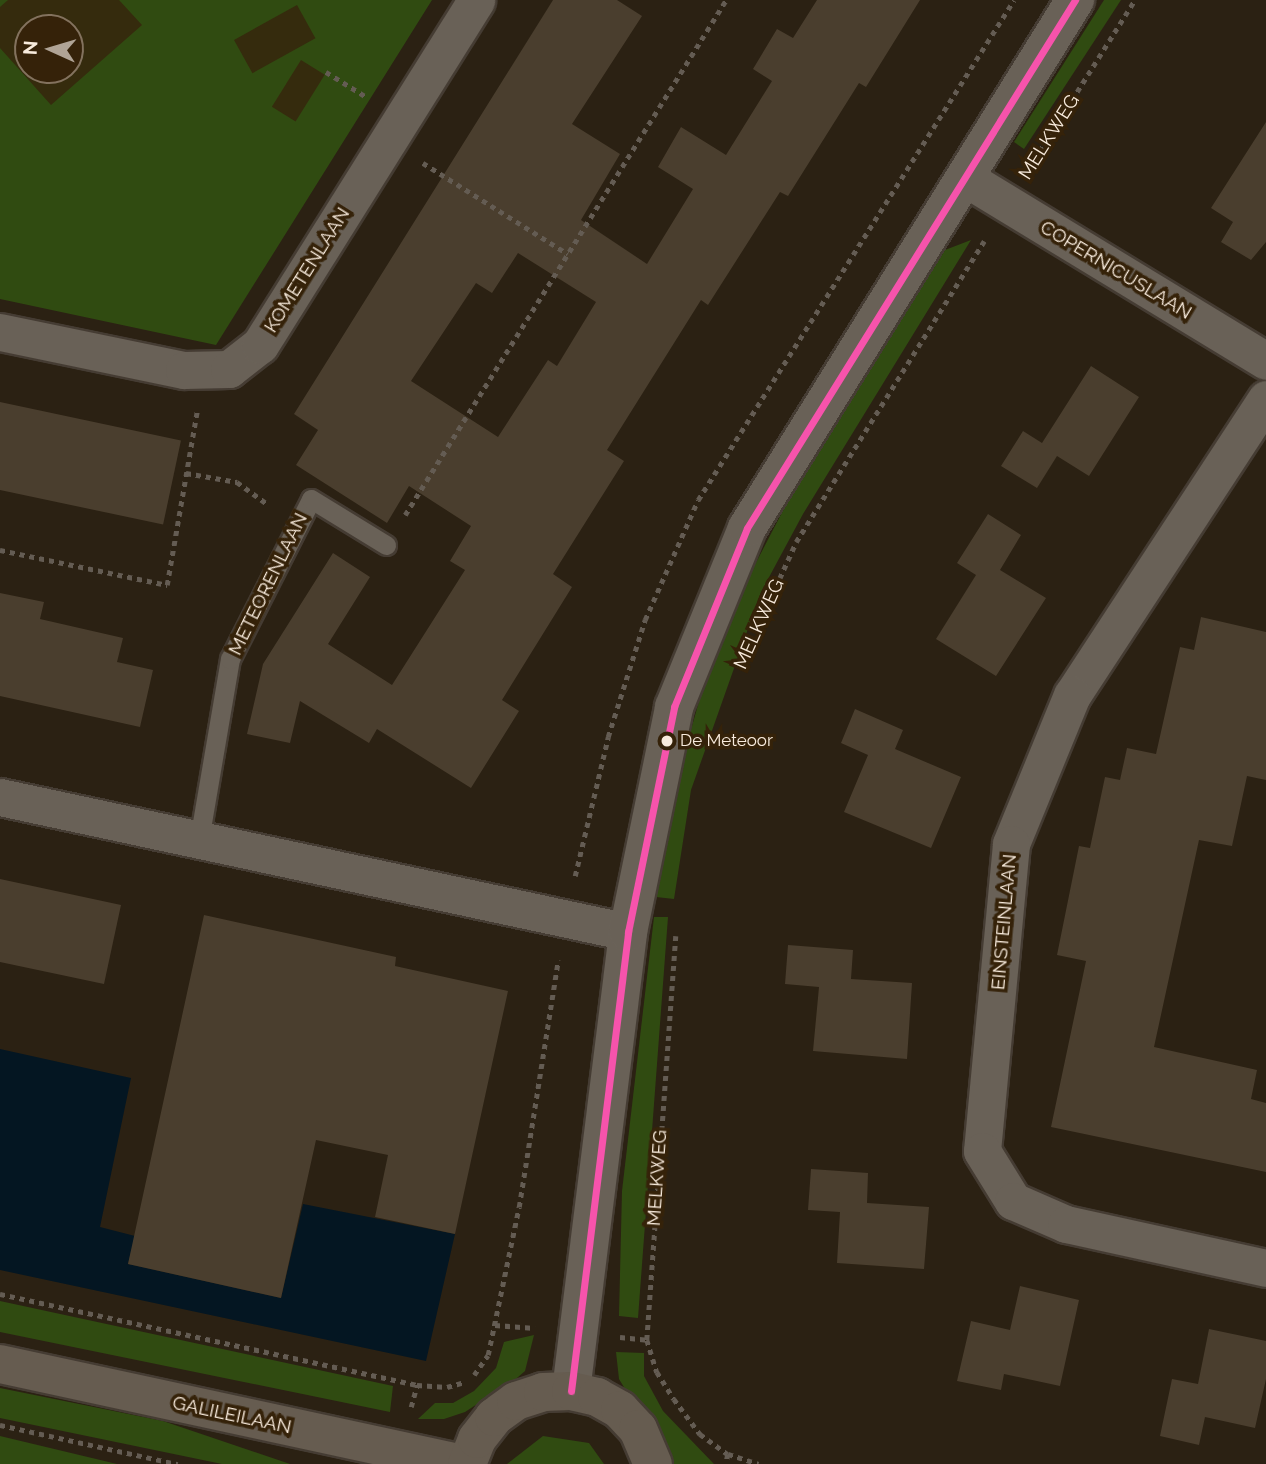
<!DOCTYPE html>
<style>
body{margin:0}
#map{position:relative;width:1266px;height:1464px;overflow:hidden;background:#2b2113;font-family:Raleway,sans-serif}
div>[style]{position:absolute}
.green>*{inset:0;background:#304b11}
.sand>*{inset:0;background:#352b0d;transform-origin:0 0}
.water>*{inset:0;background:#041622}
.building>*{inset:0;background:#4a3e2e;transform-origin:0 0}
.path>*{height:4.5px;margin-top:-2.25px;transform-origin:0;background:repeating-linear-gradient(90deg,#645c53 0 5px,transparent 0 10px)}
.roads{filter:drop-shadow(2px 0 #453c33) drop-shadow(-2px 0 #453c33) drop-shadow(0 2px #453c33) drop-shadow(0 -2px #453c33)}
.service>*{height:19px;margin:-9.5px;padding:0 9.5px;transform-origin:9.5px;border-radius:9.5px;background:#696157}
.minor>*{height:37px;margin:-18.5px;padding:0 18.5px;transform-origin:18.5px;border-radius:18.5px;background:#696157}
.tertiary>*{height:38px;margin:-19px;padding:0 19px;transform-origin:19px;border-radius:19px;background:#696157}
.secondary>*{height:38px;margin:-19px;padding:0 19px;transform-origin:19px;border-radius:19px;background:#665c50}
.bus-1>*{height:7px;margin:-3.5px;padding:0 3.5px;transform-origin:3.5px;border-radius:3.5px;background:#f653ac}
.dots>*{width:19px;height:19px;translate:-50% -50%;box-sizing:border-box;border:4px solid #352209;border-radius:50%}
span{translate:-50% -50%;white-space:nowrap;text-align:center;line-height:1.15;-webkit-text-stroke:7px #352209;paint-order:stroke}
.bus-label{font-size:17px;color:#f8ebdd}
.left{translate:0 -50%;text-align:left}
.street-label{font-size:19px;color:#f8ebdd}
.north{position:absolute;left:14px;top:14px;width:70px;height:70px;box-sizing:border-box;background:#352209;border:2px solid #83725e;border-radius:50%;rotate:274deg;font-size:19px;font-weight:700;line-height:28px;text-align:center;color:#f8ebdd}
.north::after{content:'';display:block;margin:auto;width:24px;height:32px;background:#b0a496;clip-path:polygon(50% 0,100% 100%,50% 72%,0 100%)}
</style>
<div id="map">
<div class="green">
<div style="clip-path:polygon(evenodd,0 0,432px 0,216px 345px,0 299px,0 0,28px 28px,70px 28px,70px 70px,28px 70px,28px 28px)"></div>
<div style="clip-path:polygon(1104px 0,1121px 0,1024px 149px,1014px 142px)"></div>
<div style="clip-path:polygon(971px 240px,803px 514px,761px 592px,691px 790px,674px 899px,656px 897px,670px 803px,704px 684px,748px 578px,789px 499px,945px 250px)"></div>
<div style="clip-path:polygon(654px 917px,668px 917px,638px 1318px,619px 1316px,622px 1191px)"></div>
<div style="clip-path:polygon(0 1301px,393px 1386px,390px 1412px,0 1332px)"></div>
<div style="clip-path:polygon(534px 1335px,525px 1371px,517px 1378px,465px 1412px,444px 1419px,418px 1419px,435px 1403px,453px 1403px,474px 1391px,496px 1368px,504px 1342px)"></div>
<div style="clip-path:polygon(616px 1352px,644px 1353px,644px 1376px,663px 1411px,714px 1464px,672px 1464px,668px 1460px,619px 1379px)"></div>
<div style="clip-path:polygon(0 1388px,163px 1421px,290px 1464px,222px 1464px,0 1418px)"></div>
<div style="clip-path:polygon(0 1436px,117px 1464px,0 1464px)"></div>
<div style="clip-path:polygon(543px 1436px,589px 1443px,604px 1464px,507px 1464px)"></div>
</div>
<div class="sand">
<div style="clip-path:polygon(evenodd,8px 0,119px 0,142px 25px,51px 105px,0 48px,0 7px,8px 0,28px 28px,70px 28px,70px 70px,28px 70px,28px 28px)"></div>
<div style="left:297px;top:5px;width:38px;height:72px;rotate:61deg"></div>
<div style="left:301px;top:60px;width:28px;height:55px;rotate:32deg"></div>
</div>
<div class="water">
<div style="clip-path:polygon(0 1049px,131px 1078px,100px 1227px,135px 1236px,128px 1264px,281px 1298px,303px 1204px,455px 1234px,426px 1361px,0 1270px)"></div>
</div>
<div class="building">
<div style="clip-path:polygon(evenodd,553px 0,617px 0,642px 16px,572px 124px,620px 154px,581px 220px,647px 264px,693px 189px,658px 167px,681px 127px,726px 155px,772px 81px,753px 69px,777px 29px,793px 38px,817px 0,920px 0,866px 87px,859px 83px,788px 196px,780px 192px,708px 305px,701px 300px,607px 450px,624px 461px,553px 574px,572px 587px,502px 700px,519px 711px,471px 788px,377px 729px,369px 743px,300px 701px,290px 743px,247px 734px,263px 664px,333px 553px,370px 577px,328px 644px,392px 685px,465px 570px,450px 561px,471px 526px,409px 486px,387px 523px,296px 465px,318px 430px,294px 414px,553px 0,518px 253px,596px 302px,557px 366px,548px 360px,498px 437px,411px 381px,476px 283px,492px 293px,518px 253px)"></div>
<div style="clip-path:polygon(1266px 122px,1266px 242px,1251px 260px,1221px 242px,1233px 222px,1211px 208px)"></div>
<div style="clip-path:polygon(1091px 366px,1139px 397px,1089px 476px,1057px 456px,1037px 488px,1001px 466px,1023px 431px,1042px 443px)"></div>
<div style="left:0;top:402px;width:185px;height:86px;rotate:12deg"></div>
<div style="clip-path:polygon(988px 514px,1021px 535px,1000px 570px,1046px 598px,996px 676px,936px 639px,976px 575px,957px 563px)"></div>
<div style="clip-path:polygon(0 593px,44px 602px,40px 619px,123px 638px,117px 662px,153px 670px,140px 727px,0 696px)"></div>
<div style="clip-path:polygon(1201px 617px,1266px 632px,1266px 780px,1247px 776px,1232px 846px,1199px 840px,1154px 1047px,1257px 1070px,1251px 1099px,1266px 1103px,1266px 1172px,1051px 1127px,1086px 961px,1057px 955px,1079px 846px,1090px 848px,1105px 777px,1120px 780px,1127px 748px,1156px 754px,1180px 647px,1194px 650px)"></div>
<div style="clip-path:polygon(855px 709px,903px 730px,895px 749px,961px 777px,931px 848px,844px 812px,868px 755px,841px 743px)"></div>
<div style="clip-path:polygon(0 879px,121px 905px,104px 984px,0 962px)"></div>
<div style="clip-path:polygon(204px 915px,396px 957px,395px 966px,508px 991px,455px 1234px,375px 1217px,388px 1155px,316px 1140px,281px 1298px,128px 1264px)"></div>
<div style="clip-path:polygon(788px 945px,853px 950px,851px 979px,912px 983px,907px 1059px,813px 1051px,819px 987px,785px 984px)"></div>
<div style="clip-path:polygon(811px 1169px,868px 1173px,867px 1203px,929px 1207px,924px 1269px,837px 1263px,840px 1212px,808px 1210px)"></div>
<div style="clip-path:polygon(1020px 1286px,1079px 1300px,1060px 1386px,1004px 1374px,1001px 1390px,957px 1381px,971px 1321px,1010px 1330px)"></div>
<div style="clip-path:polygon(1209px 1329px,1266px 1341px,1266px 1379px,1255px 1428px,1205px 1417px,1199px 1445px,1160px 1436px,1172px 1379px,1198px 1384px)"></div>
</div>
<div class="path">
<div style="left:326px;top:72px;width:46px;rotate:31.6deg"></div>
<div style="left:423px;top:163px;width:171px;rotate:32.1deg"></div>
<div style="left:1029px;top:168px;width:199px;rotate:-57.8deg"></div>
<div style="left:186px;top:473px;width:52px;rotate:10deg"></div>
<div style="left:237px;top:482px;width:39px;rotate:36deg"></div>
<div style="left:405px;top:515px;width:607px;rotate:-58.06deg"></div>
<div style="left:0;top:550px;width:171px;rotate:11.8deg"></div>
<div style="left:167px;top:585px;width:177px;rotate:-80.2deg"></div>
<div style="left:767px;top:606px;width:70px;rotate:-65.6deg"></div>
<div style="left:796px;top:542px;width:355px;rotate:-58deg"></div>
<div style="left:575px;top:876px;width:143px;rotate:-76.6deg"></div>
<div style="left:608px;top:737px;width:123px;rotate:-72.5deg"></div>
<div style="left:645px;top:620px;width:131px;rotate:-66.2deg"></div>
<div style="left:698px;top:500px;width:591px;rotate:-57.71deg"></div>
<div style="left:676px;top:936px;width:405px;rotate:94.1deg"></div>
<div style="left:647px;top:1340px;width:34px;rotate:73deg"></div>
<div style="left:657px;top:1372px;width:32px;rotate:58deg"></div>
<div style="left:674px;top:1399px;width:44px;rotate:53.4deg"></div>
<div style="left:700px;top:1434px;width:34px;rotate:36deg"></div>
<div style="left:728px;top:1454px;width:10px;rotate:101deg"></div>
<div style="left:0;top:1294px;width:427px;rotate:12.3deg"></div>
<div style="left:417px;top:1385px;width:30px;rotate:4deg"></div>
<div style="left:447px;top:1387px;width:18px;rotate:-16deg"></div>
<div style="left:495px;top:1325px;width:40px;rotate:4.3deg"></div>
<div style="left:620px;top:1337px;width:27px;rotate:6deg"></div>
<div style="left:474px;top:1375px;width:24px;rotate:-55deg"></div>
<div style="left:488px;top:1355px;width:151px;rotate:-78.2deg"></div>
<div style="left:519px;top:1207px;width:250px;rotate:-81deg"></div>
<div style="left:411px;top:1407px;width:23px;rotate:-75deg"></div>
<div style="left:0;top:1425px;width:182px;rotate:12.4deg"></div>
<div style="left:728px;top:1454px;width:32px;rotate:18deg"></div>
</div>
<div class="roads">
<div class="service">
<div style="left:199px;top:840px;width:184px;rotate:-80.3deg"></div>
<div style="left:230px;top:659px;width:179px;rotate:-63.1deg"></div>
<div style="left:311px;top:499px;width:88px;rotate:31.5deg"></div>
</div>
<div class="minor">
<div style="left:967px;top:179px;width:350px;rotate:31.3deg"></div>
<div style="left:0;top:332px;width:188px;rotate:11.7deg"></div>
<div style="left:184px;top:370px;width:45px;rotate:-1.3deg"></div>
<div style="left:229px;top:369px;width:39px;rotate:-38deg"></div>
<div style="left:260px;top:345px;width:407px;rotate:-57.9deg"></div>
<div style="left:1266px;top:399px;width:354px;rotate:123.2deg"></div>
<div style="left:1072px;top:695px;width:161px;rotate:112.3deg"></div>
<div style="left:1011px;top:844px;width:308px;rotate:95.4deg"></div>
<div style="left:982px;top:1151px;width:59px;rotate:58.2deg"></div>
<div style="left:1013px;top:1201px;width:58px;rotate:23.5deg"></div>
<div style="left:1066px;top:1224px;width:205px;rotate:12.4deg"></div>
<div style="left:0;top:797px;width:642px;rotate:12.13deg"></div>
</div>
<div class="tertiary">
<div style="left:571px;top:1391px;width:463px;rotate:-82.9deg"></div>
<div style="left:628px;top:932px;width:230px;rotate:-78.4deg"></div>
<div style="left:674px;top:707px;width:193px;rotate:-67.8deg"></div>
<div style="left:747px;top:528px;width:622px;rotate:-58.15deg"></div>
</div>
<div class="secondary">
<div style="left:0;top:1364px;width:474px;rotate:12.2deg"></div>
<div style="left:467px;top:1464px;width:27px;rotate:-68deg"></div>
<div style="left:477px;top:1439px;width:28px;rotate:-52deg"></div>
<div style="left:494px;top:1417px;width:27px;rotate:-36deg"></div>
<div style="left:516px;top:1401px;width:28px;rotate:-18deg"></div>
<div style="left:543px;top:1392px;width:28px;rotate:-2deg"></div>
<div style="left:571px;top:1391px;width:27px;rotate:13deg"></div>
<div style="left:597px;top:1397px;width:26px;rotate:29deg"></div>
<div style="left:620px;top:1410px;width:26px;rotate:47deg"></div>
<div style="left:638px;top:1429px;width:38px;rotate:67deg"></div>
</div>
</div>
<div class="bus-1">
<div style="left:571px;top:1391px;width:463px;rotate:-82.9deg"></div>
<div style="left:628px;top:932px;width:230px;rotate:-78.4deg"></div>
<div style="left:674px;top:707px;width:193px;rotate:-67.8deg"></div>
<div style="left:747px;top:528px;width:622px;rotate:-58.15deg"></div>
</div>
<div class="dots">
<div style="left:667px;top:741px;background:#f8ebdd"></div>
</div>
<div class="bus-label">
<span class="left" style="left:680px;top:741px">De Meteoor</span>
</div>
<div class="street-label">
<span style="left:1049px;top:137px;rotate:-58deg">MELKWEG</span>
<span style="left:307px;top:270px;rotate:-58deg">KOMETENLAAN</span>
<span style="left:1116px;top:270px;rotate:31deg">COPERNICUSLAAN</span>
<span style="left:268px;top:584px;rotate:-64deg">METEORENLAAN</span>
<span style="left:759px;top:624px;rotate:-66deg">MELKWEG</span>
<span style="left:1004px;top:922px;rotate:-85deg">EINSTEINLAAN</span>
<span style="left:657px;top:1178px;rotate:-86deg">MELKWEG</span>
<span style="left:232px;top:1415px;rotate:12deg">GALILEILAAN</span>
</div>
<div class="north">N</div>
</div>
